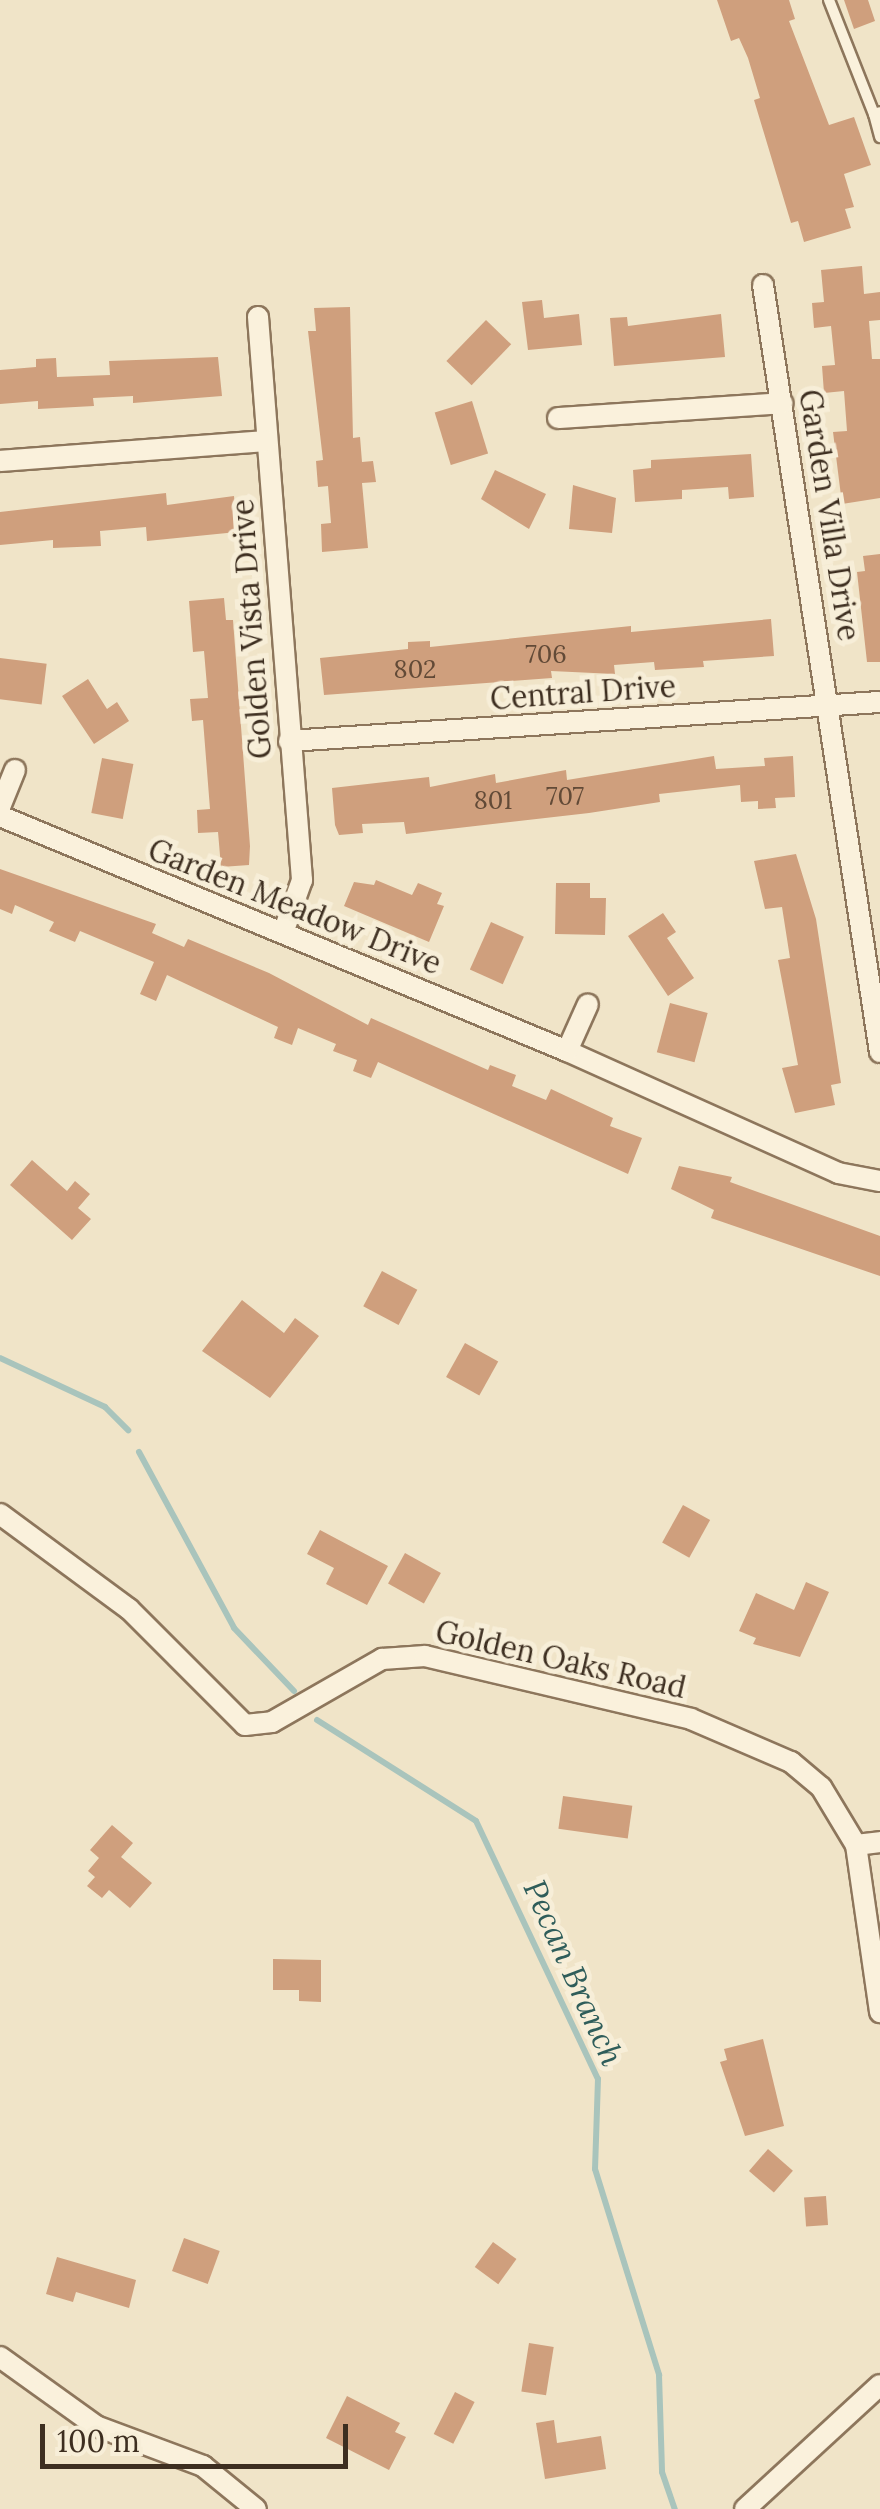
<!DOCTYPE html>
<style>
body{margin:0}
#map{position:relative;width:880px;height:2509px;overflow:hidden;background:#f0e4c8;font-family:Lora,serif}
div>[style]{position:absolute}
.stream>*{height:6px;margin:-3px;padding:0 3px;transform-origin:3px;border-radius:3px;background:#a9c4bc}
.building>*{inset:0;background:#cf9f7d;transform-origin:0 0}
.roads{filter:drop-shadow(2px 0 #8d765c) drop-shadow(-2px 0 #8d765c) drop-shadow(0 2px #8d765c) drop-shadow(0 -2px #8d765c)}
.service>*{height:10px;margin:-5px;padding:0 5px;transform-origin:5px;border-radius:5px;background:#faf1dc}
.minor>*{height:20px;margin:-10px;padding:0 10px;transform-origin:10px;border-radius:10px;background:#faf1dc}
span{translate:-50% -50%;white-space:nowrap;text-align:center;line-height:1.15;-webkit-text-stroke:10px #f7eed8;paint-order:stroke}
.number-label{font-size:25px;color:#624a37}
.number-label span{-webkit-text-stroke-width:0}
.street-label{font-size:30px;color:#3d2e20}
.water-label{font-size:32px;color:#2f5d5a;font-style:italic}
.scale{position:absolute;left:40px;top:2424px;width:308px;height:45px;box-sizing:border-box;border:5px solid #3d2e20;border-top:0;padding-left:12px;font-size:30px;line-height:35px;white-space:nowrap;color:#3d2e20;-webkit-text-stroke:8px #f7eed8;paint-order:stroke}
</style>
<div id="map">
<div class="stream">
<div style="left:0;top:1358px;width:116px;rotate:25deg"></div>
<div style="left:105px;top:1407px;width:33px;rotate:45deg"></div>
<div style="left:139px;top:1452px;width:200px;rotate:61.6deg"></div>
<div style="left:234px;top:1628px;width:87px;rotate:46.4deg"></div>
<div style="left:317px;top:1720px;width:188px;rotate:32.4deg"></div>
<div style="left:476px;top:1821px;width:285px;rotate:64.7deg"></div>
<div style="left:598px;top:2079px;width:90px;rotate:91.9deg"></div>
<div style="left:595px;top:2169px;width:216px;rotate:72.7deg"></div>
<div style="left:659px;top:2375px;width:97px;rotate:88.2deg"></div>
<div style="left:662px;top:2472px;width:39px;rotate:71deg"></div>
</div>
<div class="building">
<div style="clip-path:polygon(717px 0,789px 0,795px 19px,789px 21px,829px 125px,854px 117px,871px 165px,844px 174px,854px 207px,845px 209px,851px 228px,804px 242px,798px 221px,791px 223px,754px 100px,760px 98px,748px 58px,739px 38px,731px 41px)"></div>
<div style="clip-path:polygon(844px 0,868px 0,875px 21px,854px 29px)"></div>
<div style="clip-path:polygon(862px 266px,864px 294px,880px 292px,880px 320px,869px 321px,872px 359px,880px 359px,880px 498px,842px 504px,833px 432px,847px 431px,844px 391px,824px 393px,822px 366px,835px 365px,831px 326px,814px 328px,812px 303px,824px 302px,821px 270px)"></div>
<div style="clip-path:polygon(542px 300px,544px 318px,579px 314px,582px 345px,528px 350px,522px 302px)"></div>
<div style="clip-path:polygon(350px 307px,353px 438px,360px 437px,362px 462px,373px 461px,376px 482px,362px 483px,368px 548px,322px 552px,321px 524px,331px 523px,328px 486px,318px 487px,316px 461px,323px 460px,308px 331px,316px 331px,314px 308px)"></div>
<div style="clip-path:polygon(721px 314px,725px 357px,614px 366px,610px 318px,627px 317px,628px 326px)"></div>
<div style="left:486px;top:320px;width:35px;height:57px;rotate:44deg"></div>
<div style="clip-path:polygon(218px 357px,222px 396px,133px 403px,133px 396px,93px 398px,94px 406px,38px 409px,38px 401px,0 404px,0 370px,36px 367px,36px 359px,56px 358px,57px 377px,110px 375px,109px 361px)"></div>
<div style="left:472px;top:401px;width:55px;height:39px;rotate:73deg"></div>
<div style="clip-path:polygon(751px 454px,754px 497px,729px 499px,728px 487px,682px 490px,682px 499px,635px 502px,633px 470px,651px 468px,651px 460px)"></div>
<div style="clip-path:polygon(495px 470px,546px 494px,529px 529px,481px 499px)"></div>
<div style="clip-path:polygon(573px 485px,616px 498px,612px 533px,569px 529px)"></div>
<div style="clip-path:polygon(166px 493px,167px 505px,234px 496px,237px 532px,147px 541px,146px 527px,100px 531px,101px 546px,53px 548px,53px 540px,0 545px,0 512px)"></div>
<div style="clip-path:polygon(880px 554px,880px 662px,867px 662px,857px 572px,865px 571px,863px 556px)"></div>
<div style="clip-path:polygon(224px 598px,226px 620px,233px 620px,250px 846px,249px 865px,221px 867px,218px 832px,198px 833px,197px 810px,210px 809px,203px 720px,192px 721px,190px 699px,208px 698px,204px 651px,193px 652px,189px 601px)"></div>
<div style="clip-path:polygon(771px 619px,774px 656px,703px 661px,704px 667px,655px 670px,654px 662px,614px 665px,615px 674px,551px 671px,552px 678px,324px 695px,320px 658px,408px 649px,408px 642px,430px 641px,430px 647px,631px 626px,631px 632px)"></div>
<div style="left:0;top:658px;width:47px;height:41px;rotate:7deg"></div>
<div style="clip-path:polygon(88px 679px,107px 709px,117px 702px,129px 721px,94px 744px,62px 696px)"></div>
<div style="clip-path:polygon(714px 756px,716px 769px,765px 766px,764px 758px,793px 756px,795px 797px,775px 798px,776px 808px,758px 809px,758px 801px,741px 802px,740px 785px,659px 794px,660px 802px,589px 813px,406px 834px,404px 822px,362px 824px,363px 833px,339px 835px,335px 825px,332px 788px,429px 777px,430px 787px,495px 774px,496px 783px,566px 770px,567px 780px)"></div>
<div style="left:102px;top:758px;width:32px;height:56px;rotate:11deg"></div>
<div style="clip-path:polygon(796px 854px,816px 919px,841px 1083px,831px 1085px,835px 1105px,795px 1113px,782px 1068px,798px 1065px,778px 960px,790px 958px,782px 907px,765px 909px,754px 861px)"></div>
<div style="clip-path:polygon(0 869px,156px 924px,152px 933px,184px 947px,188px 939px,269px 973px,368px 1025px,371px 1018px,488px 1070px,490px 1065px,516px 1075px,512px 1086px,546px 1100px,551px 1089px,613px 1118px,610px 1126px,642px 1138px,628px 1174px,378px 1062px,371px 1078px,353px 1071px,357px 1060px,333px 1051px,336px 1044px,298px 1028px,292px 1045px,274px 1038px,278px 1027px,167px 975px,156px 1001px,140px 994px,154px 962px,80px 931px,75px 942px,49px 931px,54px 922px,15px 905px,12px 914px,0 909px)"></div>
<div style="clip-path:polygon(376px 880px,412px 895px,418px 883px,442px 893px,437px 904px,444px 906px,429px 942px,344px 906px,354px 882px,374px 885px)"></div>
<div style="clip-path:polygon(556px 883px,590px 883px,590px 898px,606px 898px,605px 935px,555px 934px)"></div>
<div style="clip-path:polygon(663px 913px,676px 932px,667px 938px,694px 978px,668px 996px,628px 936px)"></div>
<div style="left:491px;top:922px;width:36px;height:52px;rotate:24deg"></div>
<div style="left:670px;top:1003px;width:39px;height:51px;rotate:15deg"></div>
<div style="clip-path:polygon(32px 1160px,67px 1191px,75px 1181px,90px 1194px,78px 1208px,91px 1219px,72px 1240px,10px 1185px)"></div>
<div style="clip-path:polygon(679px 1166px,732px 1177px,730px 1182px,880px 1236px,880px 1276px,711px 1218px,714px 1210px,671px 1189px)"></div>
<div style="left:382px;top:1271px;width:40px;height:40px;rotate:28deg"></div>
<div style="clip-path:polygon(242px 1300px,284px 1333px,295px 1318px,319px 1336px,270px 1398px,202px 1351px)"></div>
<div style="left:465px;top:1343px;width:38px;height:39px;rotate:29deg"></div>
<div style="left:683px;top:1505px;width:31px;height:43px;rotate:29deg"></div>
<div style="clip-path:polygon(320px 1530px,388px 1566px,367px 1605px,326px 1584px,334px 1568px,307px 1554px)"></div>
<div style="left:405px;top:1553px;width:41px;height:35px;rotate:29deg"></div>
<div style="clip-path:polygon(806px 1582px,829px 1592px,800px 1657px,753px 1644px,756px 1638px,739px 1631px,756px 1593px,794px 1610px)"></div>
<div style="left:563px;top:1796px;width:70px;height:33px;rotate:8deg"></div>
<div style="clip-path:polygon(112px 1825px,133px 1843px,121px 1857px,152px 1883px,130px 1908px,109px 1890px,102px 1898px,87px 1886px,95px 1877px,88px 1871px,99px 1858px,90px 1850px)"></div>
<div style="clip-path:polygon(273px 1959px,321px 1960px,321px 2002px,299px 2001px,299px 1990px,273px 1990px)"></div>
<div style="clip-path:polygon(763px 2039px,784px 2126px,745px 2136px,720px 2062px,727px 2060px,724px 2049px)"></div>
<div style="left:768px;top:2149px;width:33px;height:29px;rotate:41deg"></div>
<div style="left:826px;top:2196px;width:29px;height:22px;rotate:86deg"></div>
<div style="left:184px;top:2238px;width:38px;height:35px;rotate:20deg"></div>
<div style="left:493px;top:2242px;width:29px;height:31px;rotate:36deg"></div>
<div style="clip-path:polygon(57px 2257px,136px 2280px,129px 2308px,76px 2292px,73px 2302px,46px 2294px)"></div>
<div style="left:529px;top:2343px;width:25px;height:49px;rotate:9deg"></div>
<div style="left:455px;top:2392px;width:22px;height:47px;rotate:27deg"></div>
<div style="clip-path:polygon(347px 2396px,400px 2423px,395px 2432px,406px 2437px,389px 2470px,326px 2438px)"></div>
<div style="clip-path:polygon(554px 2420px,557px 2443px,601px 2436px,606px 2469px,545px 2479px,536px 2423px)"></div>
</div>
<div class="roads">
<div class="service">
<div style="left:829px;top:0;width:123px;rotate:68.5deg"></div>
<div style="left:874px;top:114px;width:6px;rotate:-18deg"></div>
<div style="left:874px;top:114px;width:24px;rotate:75deg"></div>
</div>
<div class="minor">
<div style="left:763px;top:285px;width:776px;rotate:81.33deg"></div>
<div style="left:258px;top:317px;width:565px;rotate:85.53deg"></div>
<div style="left:302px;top:880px;width:56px;rotate:109.7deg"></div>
<div style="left:558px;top:418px;width:225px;rotate:-3.8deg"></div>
<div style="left:0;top:461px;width:267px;rotate:-4.3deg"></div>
<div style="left:289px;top:741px;width:592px;rotate:-3.78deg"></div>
<div style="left:0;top:807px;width:40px;rotate:-68deg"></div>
<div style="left:0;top:816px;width:614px;rotate:22.51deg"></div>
<div style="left:567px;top:1051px;width:297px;rotate:24.2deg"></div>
<div style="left:838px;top:1173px;width:43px;rotate:10.8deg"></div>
<div style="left:567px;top:1051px;width:51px;rotate:-65.9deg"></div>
<div style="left:0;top:1514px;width:160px;rotate:36.4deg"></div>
<div style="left:129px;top:1609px;width:164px;rotate:45deg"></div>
<div style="left:245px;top:1725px;width:27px;rotate:-6deg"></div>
<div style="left:272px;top:1722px;width:127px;rotate:-29.8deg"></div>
<div style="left:382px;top:1659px;width:43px;rotate:-4deg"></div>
<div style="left:425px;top:1656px;width:273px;rotate:13.3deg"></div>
<div style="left:691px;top:1719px;width:109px;rotate:23.3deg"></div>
<div style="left:791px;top:1762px;width:39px;rotate:40deg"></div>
<div style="left:821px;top:1787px;width:68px;rotate:58.9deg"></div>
<div style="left:856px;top:1845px;width:169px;rotate:81.8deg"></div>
<div style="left:856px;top:1845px;width:24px;rotate:-7deg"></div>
<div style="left:0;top:2357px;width:118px;rotate:35.7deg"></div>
<div style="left:96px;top:2426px;width:114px;rotate:20.5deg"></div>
<div style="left:203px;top:2466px;width:68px;rotate:39.1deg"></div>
<div style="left:745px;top:2509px;width:183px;rotate:-42.6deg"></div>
</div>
</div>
<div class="number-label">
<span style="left:546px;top:654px">706</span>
<span style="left:415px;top:669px">802</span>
<span style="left:565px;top:796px">707</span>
<span style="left:493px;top:800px">801</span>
</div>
<div class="street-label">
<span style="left:830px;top:515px;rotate:81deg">Garden Villa Drive</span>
<span style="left:251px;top:629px;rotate:-94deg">Golden Vista Drive</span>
<span style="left:583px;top:692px;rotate:-4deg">Central Drive</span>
<span style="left:295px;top:906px;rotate:22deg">Garden Meadow Drive</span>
<span style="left:561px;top:1659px;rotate:13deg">Golden Oaks Road</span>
</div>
<div class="water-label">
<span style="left:573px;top:1973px;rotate:66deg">Pecan Branch</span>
</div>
<div class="scale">100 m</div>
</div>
